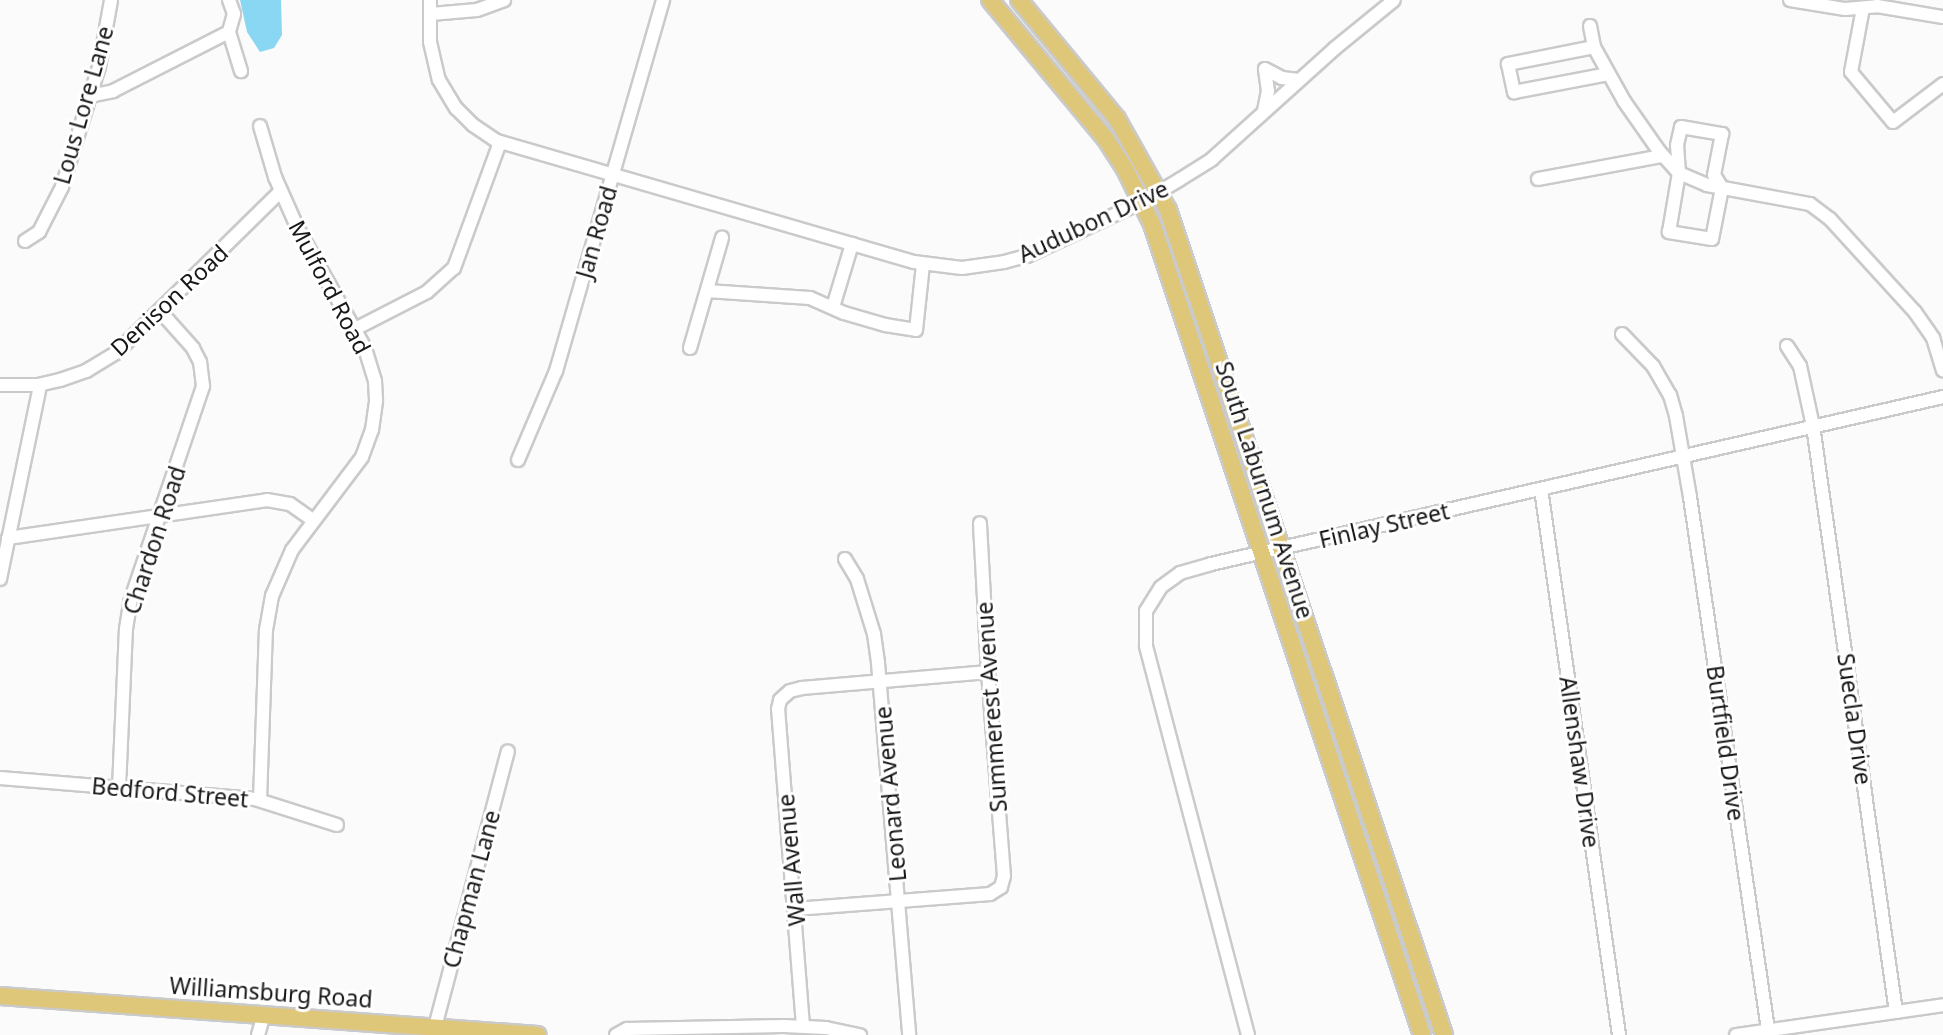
<!DOCTYPE html>
<style>
body{margin:0}
#map{position:relative;width:1943px;height:1035px;overflow:hidden;background:#fbfbfc;font-family:"Noto Sans",sans-serif}
div>[style]{position:absolute}
.water>*{inset:0;background:#89d7f2}
.roads{filter:drop-shadow(2px 0 #cacacb) drop-shadow(-2px 0 #cacacb) drop-shadow(0 2px #cacacb) drop-shadow(0 -2px #cacacb)}
.minor>*{height:12px;margin:-6px;padding:0 6px;transform-origin:6px;border-radius:6px;background:#fff}
.major>*{height:16px;margin:-8px;padding:0 8px;transform-origin:8px;border-radius:8px;background:#dfc779}
span{translate:-50% -50%;white-space:nowrap;text-align:center;line-height:1.15;-webkit-text-stroke:6px #fff;paint-order:stroke}
.street-label{font-size:23px;color:#171717}
</style>
<div id="map">
<div class="water">
<div style="clip-path:polygon(240px 0,281px 0,282px 35px,274px 48px,260px 52px,247px 32px)"></div>
</div>
<div class="roads">
<div class="minor">
<div style="left:229px;top:0;width:15px;rotate:70deg"></div>
<div style="left:234px;top:14px;width:19px;rotate:106deg"></div>
<div style="left:229px;top:32px;width:41px;rotate:72.9deg"></div>
<div style="left:430px;top:0;width:42px;rotate:90deg"></div>
<div style="left:430px;top:42px;width:39px;rotate:77deg"></div>
<div style="left:439px;top:80px;width:33px;rotate:59deg"></div>
<div style="left:456px;top:108px;width:24px;rotate:45deg"></div>
<div style="left:473px;top:125px;width:29px;rotate:34deg"></div>
<div style="left:497px;top:141px;width:434px;rotate:16.2deg"></div>
<div style="left:914px;top:262px;width:48px;rotate:7.1deg"></div>
<div style="left:962px;top:268px;width:42px;rotate:-8.1deg"></div>
<div style="left:1004px;top:262px;width:24px;rotate:-15deg"></div>
<div style="left:1027px;top:256px;width:127px;rotate:-25.2deg"></div>
<div style="left:1142px;top:202px;width:43px;rotate:-30.7deg"></div>
<div style="left:1179px;top:180px;width:39px;rotate:-32deg"></div>
<div style="left:1212px;top:159px;width:164px;rotate:-42deg"></div>
<div style="left:1334px;top:49px;width:77px;rotate:-39.2deg"></div>
<div style="left:1790px;top:0;width:56px;rotate:9.3deg"></div>
<div style="left:1845px;top:9px;width:32px;rotate:-5deg"></div>
<div style="left:1877px;top:6px;width:67px;rotate:9.5deg"></div>
<div style="left:1863px;top:8px;width:65px;rotate:100.6deg"></div>
<div style="left:1851px;top:72px;width:65px;rotate:50deg"></div>
<div style="left:1893px;top:122px;width:63px;rotate:-37.2deg"></div>
<div style="left:431px;top:14px;width:46px;rotate:-5deg"></div>
<div style="left:477px;top:10px;width:29px;rotate:-20deg"></div>
<div style="left:1590px;top:26px;width:21px;rotate:79deg"></div>
<div style="left:1594px;top:47px;width:62px;rotate:60.9deg"></div>
<div style="left:1624px;top:101px;width:61px;rotate:55deg"></div>
<div style="left:1659px;top:151px;width:30px;rotate:48deg"></div>
<div style="left:1679px;top:173px;width:30px;rotate:23deg"></div>
<div style="left:1707px;top:185px;width:105px;rotate:10.5deg"></div>
<div style="left:1810px;top:204px;width:25px;rotate:37deg"></div>
<div style="left:1830px;top:219px;width:126px;rotate:47.6deg"></div>
<div style="left:1915px;top:312px;width:32px;rotate:55deg"></div>
<div style="left:1933px;top:338px;width:34px;rotate:73deg"></div>
<div style="left:1594px;top:47px;width:88px;rotate:168.8deg"></div>
<div style="left:1508px;top:64px;width:29px;rotate:78deg"></div>
<div style="left:1514px;top:92px;width:96px;rotate:-10.8deg"></div>
<div style="left:1265px;top:69px;width:19px;rotate:28deg"></div>
<div style="left:1282px;top:78px;width:17px;rotate:7deg"></div>
<div style="left:90px;top:96px;width:24px;rotate:-12deg"></div>
<div style="left:113px;top:91px;width:130px;rotate:-27deg"></div>
<div style="left:1264px;top:111px;width:20px;rotate:-79deg"></div>
<div style="left:1268px;top:91px;width:22px;rotate:-98deg"></div>
<div style="left:1681px;top:127px;width:42px;rotate:9.7deg"></div>
<div style="left:1722px;top:134px;width:42px;rotate:101deg"></div>
<div style="left:1714px;top:175px;width:15px;rotate:58deg"></div>
<div style="left:1722px;top:188px;width:52px;rotate:101.1deg"></div>
<div style="left:1712px;top:239px;width:44px;rotate:-170.8deg"></div>
<div style="left:1669px;top:232px;width:60px;rotate:-80.4deg"></div>
<div style="left:1679px;top:173px;width:28px;rotate:-94deg"></div>
<div style="left:1677px;top:145px;width:18px;rotate:-77deg"></div>
<div style="left:1538px;top:179px;width:126px;rotate:-10.5deg"></div>
<div style="left:25px;top:241px;width:17px;rotate:-33deg"></div>
<div style="left:39px;top:232px;width:51px;rotate:-62.9deg"></div>
<div style="left:62px;top:187px;width:126px;rotate:-72.9deg"></div>
<div style="left:99px;top:67px;width:68px;rotate:-79.8deg"></div>
<div style="left:707px;top:291px;width:103px;rotate:3.9deg"></div>
<div style="left:810px;top:298px;width:37px;rotate:24deg"></div>
<div style="left:844px;top:313px;width:43px;rotate:16.3deg"></div>
<div style="left:885px;top:325px;width:31px;rotate:9deg"></div>
<div style="left:916px;top:330px;width:66px;rotate:-83.9deg"></div>
<div style="left:833px;top:307px;width:66px;rotate:-73.2deg"></div>
<div style="left:355px;top:329px;width:81px;rotate:-27.2deg"></div>
<div style="left:427px;top:292px;width:36px;rotate:-42deg"></div>
<div style="left:454px;top:268px;width:134px;rotate:-69.9deg"></div>
<div style="left:1622px;top:334px;width:45px;rotate:45.9deg"></div>
<div style="left:1653px;top:366px;width:34px;rotate:60deg"></div>
<div style="left:1670px;top:395px;width:22px;rotate:74deg"></div>
<div style="left:1676px;top:416px;width:82px;rotate:80.2deg"></div>
<div style="left:1690px;top:497px;width:539px;rotate:81.67deg"></div>
<div style="left:1787px;top:346px;width:24px;rotate:57deg"></div>
<div style="left:1800px;top:366px;width:61px;rotate:77.8deg"></div>
<div style="left:1813px;top:426px;width:592px;rotate:81.94deg"></div>
<div style="left:690px;top:348px;width:115px;rotate:-73.8deg"></div>
<div style="left:0;top:385px;width:38px"></div>
<div style="left:38px;top:385px;width:23px;rotate:-13deg"></div>
<div style="left:60px;top:380px;width:28px;rotate:-19deg"></div>
<div style="left:86px;top:371px;width:35px;rotate:-31deg"></div>
<div style="left:116px;top:353px;width:231px;rotate:-44.5deg"></div>
<div style="left:518px;top:460px;width:97px;rotate:-66.9deg"></div>
<div style="left:556px;top:371px;width:386px;rotate:-73.9deg"></div>
<div style="left:1541px;top:489px;width:552px;rotate:81.87deg"></div>
<div style="left:8px;top:538px;width:262px;rotate:-8.3deg"></div>
<div style="left:267px;top:500px;width:23px;rotate:10deg"></div>
<div style="left:290px;top:504px;width:28px;rotate:35deg"></div>
<div style="left:845px;top:559px;width:23px;rotate:59deg"></div>
<div style="left:857px;top:579px;width:58px;rotate:72.8deg"></div>
<div style="left:874px;top:634px;width:29px;rotate:82deg"></div>
<div style="left:878px;top:663px;width:373px;rotate:85.2deg"></div>
<div style="left:0;top:579px;width:198px;rotate:-78.3deg"></div>
<div style="left:0;top:778px;width:256px;rotate:4.7deg"></div>
<div style="left:255px;top:799px;width:86px;rotate:17.6deg"></div>
<div style="left:119px;top:788px;width:159px;rotate:-87.5deg"></div>
<div style="left:126px;top:629px;width:30px;rotate:-81deg"></div>
<div style="left:131px;top:599px;width:225px;rotate:-71.3deg"></div>
<div style="left:203px;top:386px;width:24px;rotate:-97deg"></div>
<div style="left:200px;top:362px;width:16px;rotate:-117deg"></div>
<div style="left:193px;top:348px;width:50px;rotate:-131.7deg"></div>
<div style="left:260px;top:800px;width:170px;rotate:-88deg"></div>
<div style="left:266px;top:630px;width:35px;rotate:-80deg"></div>
<div style="left:272px;top:596px;width:50px;rotate:-66.5deg"></div>
<div style="left:292px;top:550px;width:116px;rotate:-53deg"></div>
<div style="left:362px;top:457px;width:29px;rotate:-70deg"></div>
<div style="left:372px;top:430px;width:30px;rotate:-82deg"></div>
<div style="left:376px;top:400px;width:19px;rotate:-93deg"></div>
<div style="left:375px;top:381px;width:34px;rotate:-107deg"></div>
<div style="left:365px;top:348px;width:137px;rotate:-119.4deg"></div>
<div style="left:298px;top:229px;width:57px;rotate:-113.9deg"></div>
<div style="left:275px;top:177px;width:53px;rotate:-106.4deg"></div>
<div style="left:795px;top:909px;width:196px;rotate:-4.4deg"></div>
<div style="left:990px;top:894px;width:13px;rotate:-32deg"></div>
<div style="left:1001px;top:887px;width:11px;rotate:-75deg"></div>
<div style="left:1004px;top:876px;width:205px;rotate:-94.5deg"></div>
<div style="left:988px;top:672px;width:149px;rotate:-93.1deg"></div>
<div style="left:803px;top:1026px;width:318px;rotate:-94.5deg"></div>
<div style="left:778px;top:709px;width:9px;rotate:-77deg"></div>
<div style="left:780px;top:700px;width:13px;rotate:-42deg"></div>
<div style="left:790px;top:691px;width:12px;rotate:-14deg"></div>
<div style="left:802px;top:688px;width:187px;rotate:-4.9deg"></div>
<div style="left:435px;top:1027px;width:285px;rotate:-75.2deg"></div>
<div style="left:258px;top:1035px;width:22px;rotate:-74deg"></div>
<div style="left:616px;top:1035px;width:13px;rotate:-29deg"></div>
<div style="left:627px;top:1029px;width:157px;rotate:-1.1deg"></div>
<div style="left:784px;top:1026px;width:42px;rotate:2.7deg"></div>
<div style="left:826px;top:1028px;width:35px;rotate:12deg"></div>
<div style="left:1248px;top:1035px;width:403px;rotate:-104.7deg"></div>
<div style="left:1146px;top:645px;width:34px;rotate:-90deg"></div>
<div style="left:1146px;top:611px;width:28px;rotate:-58deg"></div>
<div style="left:1161px;top:587px;width:24px;rotate:-36deg"></div>
<div style="left:1180px;top:573px;width:32px;rotate:-16deg"></div>
<div style="left:1211px;top:564px;width:751px;rotate:-12.85deg"></div>
<div style="left:1736px;top:1035px;width:209px;rotate:-8.2deg"></div>
</div>
<div class="major">
<div style="left:990px;top:0;width:180px;rotate:50.2deg"></div>
<div style="left:1105px;top:138px;width:37px;rotate:57deg"></div>
<div style="left:1125px;top:169px;width:61px;rotate:63.9deg"></div>
<div style="left:1152px;top:224px;width:855px;rotate:71.59deg"></div>
<div style="left:1019px;top:0;width:154px;rotate:50.5deg"></div>
<div style="left:1117px;top:119px;width:104px;rotate:60.7deg"></div>
<div style="left:1168px;top:210px;width:870px;rotate:71.5deg"></div>
<div style="left:0;top:996px;width:539px;rotate:4.15deg"></div>
</div>
</div>
<div class="street-label">
<span style="left:83px;top:105px;rotate:-74deg">Lous Lore Lane</span>
<span style="left:1093px;top:221px;rotate:-25deg">Audubon Drive</span>
<span style="left:596px;top:232px;rotate:-74deg">Jan Road</span>
<span style="left:330px;top:287px;rotate:62deg">Mulford Road</span>
<span style="left:169px;top:300px;rotate:-43deg">Denison Road</span>
<span style="left:1265px;top:490px;rotate:72deg">South Laburnum Avenue</span>
<span style="left:1384px;top:525px;rotate:-13deg">Finlay Street</span>
<span style="left:154px;top:540px;rotate:-72deg">Chardon Road</span>
<span style="left:991px;top:707px;rotate:-94deg">Summerest Avenue</span>
<span style="left:1855px;top:719px;rotate:82deg">Suecla Drive</span>
<span style="left:1726px;top:743px;rotate:82deg">Burtfield Drive</span>
<span style="left:1580px;top:762px;rotate:82deg">Allenshaw Drive</span>
<span style="left:170px;top:792px;rotate:5deg">Bedford Street</span>
<span style="left:890px;top:794px;rotate:-95deg">Leonard Avenue</span>
<span style="left:791px;top:860px;rotate:-95deg">Wall Avenue</span>
<span style="left:471px;top:889px;rotate:-75deg">Chapman Lane</span>
<span style="left:271px;top:992px;rotate:4deg">Williamsburg Road</span>
</div>
</div>
